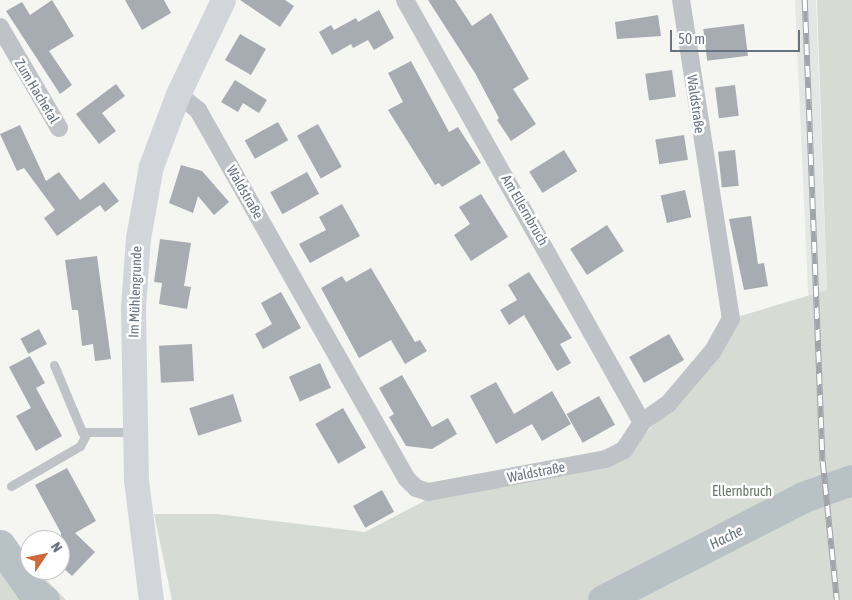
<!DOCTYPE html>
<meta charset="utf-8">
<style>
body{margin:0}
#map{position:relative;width:852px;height:600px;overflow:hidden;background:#f5f5f2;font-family:"Asap Condensed",sans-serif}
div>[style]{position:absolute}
.built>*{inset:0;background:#e5e7e5}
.green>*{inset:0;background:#d6dbd4}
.river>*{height:31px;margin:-15.5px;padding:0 15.5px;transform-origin:15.5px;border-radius:15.5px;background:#b8c1c5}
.building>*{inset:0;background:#a6acb2;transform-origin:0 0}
.service>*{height:9px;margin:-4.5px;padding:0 4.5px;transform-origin:4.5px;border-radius:4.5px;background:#bfc2c6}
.minor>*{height:18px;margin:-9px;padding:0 9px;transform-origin:9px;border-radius:9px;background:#bfc2c6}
.secondary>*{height:25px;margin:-12.5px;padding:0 12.5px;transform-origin:12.5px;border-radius:12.5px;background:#d2d6da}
.rail>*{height:5.5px;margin-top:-2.75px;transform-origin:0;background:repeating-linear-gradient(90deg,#fff 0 11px,#a1a5ab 0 22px);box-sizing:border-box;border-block:1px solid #a1a5ab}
span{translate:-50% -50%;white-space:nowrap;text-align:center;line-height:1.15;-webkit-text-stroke:5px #fff;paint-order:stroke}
.street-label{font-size:14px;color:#687380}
.park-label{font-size:14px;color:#687866}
.water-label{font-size:15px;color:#63737c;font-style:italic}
.north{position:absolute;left:20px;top:530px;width:50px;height:50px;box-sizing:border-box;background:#fff;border:1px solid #c3c7cc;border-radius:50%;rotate:56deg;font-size:14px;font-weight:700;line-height:20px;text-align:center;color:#687380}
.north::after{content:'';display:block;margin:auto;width:18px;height:22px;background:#ce6939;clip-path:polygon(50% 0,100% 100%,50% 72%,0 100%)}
.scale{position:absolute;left:670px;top:30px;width:130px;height:22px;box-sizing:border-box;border:2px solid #687380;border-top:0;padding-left:6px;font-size:15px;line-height:18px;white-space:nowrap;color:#687380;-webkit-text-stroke:4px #fff;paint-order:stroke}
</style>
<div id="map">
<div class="built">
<div style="clip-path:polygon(795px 0,816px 0,834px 478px,818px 514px)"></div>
</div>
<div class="green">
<div style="clip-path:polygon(817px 0,852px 0,852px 600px,172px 600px,154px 514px,218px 514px,365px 532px,428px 499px,609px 463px,639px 440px,670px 407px,737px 317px,827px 290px)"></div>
<div style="clip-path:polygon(0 533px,30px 563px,30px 570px,37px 570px,66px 600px,0 600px)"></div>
</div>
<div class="river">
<div style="left:0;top:545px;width:56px;rotate:55.2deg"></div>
<div style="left:32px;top:591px;width:15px;rotate:37deg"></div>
<div style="left:603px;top:600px;width:225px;rotate:-27.2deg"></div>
<div style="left:803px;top:497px;width:52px;rotate:-19.1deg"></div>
</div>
<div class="building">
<div style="clip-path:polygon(52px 0,74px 36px,49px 51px,72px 85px,60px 94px,6px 11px,22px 2px,30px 15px)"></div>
<div style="clip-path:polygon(125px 0,164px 0,171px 13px,142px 30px)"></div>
<div style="clip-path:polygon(240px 0,285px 0,294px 6px,280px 27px)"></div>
<div style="clip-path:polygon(428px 0,455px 0,472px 26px,491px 13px,529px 79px,513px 89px,536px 124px,511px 141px,497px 120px,499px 118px,475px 73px)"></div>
<div style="clip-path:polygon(379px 10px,394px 38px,374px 50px,368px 40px,353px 48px,351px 44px,332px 55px,319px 32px,331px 25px,334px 30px,356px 18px,358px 22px)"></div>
<div style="clip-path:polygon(658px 15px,661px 36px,617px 39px,615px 22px)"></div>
<div style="left:744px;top:24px;width:32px;height:41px;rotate:83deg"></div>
<div style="left:240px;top:34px;width:30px;height:30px;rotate:30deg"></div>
<div style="clip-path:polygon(411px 61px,449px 132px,458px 127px,481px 163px,442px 187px,439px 183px,435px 185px,388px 110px,403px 102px,388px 73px)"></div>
<div style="left:672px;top:70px;width:27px;height:27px;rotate:82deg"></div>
<div style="clip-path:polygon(235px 80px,267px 100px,259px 113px,243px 103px,238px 112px,221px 102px)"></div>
<div style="clip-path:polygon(116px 84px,125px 96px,102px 113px,116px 131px,99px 144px,76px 114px)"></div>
<div style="left:735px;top:85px;width:31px;height:20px;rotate:83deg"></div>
<div style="left:278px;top:122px;width:21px;height:38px;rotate:61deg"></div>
<div style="left:318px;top:124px;width:49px;height:24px;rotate:61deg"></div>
<div style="clip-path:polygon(20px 125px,46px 181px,59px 172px,80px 200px,104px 182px,119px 201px,105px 212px,100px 205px,57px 236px,44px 218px,55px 210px,24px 168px,17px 171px,0 134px)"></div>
<div style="left:684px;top:135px;width:25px;height:29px;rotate:81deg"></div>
<div style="left:564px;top:150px;width:25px;height:41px;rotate:58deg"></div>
<div style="left:735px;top:150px;width:36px;height:17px;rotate:84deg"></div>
<div style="clip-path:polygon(181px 165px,202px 171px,229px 202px,214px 215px,198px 196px,193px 213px,169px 203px)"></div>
<div style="left:307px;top:172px;width:25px;height:42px;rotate:61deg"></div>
<div style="left:685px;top:190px;width:28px;height:25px;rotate:77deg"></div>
<div style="clip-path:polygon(481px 194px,508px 237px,471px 261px,454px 235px,470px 224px,459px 207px)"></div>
<div style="clip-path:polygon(342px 204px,360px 236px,310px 263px,299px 244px,326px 230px,319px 217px)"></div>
<div style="clip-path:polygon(751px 216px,758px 264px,764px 263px,768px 286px,744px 290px,729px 219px)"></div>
<div style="left:607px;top:225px;width:31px;height:44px;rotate:57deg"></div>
<div style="clip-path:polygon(160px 239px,191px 243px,184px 286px,191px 287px,187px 309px,159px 304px,162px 283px,154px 282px)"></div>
<div style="clip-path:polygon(97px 256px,111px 359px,95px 361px,93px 344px,82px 346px,78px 310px,72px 310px,65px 260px)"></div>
<div style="clip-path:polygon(371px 268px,415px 342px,420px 340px,427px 351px,405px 364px,391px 340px,359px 358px,321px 288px,342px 276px,346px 282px)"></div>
<div style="clip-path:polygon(529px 272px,572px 338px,560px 344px,571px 363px,557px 371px,524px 315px,509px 325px,500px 310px,517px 300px,508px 285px)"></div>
<div style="clip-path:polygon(281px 292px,301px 328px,263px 349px,255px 334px,272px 324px,261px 303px)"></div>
<div style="left:39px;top:329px;width:17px;height:21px;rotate:62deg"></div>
<div style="left:669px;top:334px;width:30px;height:46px;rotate:60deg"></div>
<div style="left:192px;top:344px;width:37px;height:33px;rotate:87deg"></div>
<div style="clip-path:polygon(30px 356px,45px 383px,36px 388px,62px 436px,36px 451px,16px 416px,31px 408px,9px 367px)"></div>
<div style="left:320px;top:363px;width:27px;height:34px;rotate:66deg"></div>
<div style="clip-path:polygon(402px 375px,432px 427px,448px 418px,457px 434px,432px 449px,406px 446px,389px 417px,394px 414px,379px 388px)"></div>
<div style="clip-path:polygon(496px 382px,514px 414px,552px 391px,571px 424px,542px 441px,532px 424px,496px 444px,470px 396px)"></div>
<div style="left:233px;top:394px;width:29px;height:46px;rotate:72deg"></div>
<div style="left:599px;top:396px;width:33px;height:37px;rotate:61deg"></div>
<div style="left:343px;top:408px;width:46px;height:32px;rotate:60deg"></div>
<div style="clip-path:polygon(67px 468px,96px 521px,75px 533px,95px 552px,72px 576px,60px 565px,61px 533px,35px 485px)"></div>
<div style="left:382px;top:490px;width:25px;height:33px;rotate:61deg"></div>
</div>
<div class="service">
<div style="left:54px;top:365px;width:73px;rotate:67.3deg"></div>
<div style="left:82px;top:432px;width:52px"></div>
<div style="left:11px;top:486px;width:80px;rotate:-30.1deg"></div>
<div style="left:80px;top:446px;width:15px;rotate:-62deg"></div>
</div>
<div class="minor">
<div style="left:405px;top:0;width:484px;rotate:60.7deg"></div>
<div style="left:0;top:27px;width:117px;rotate:59.7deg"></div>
<div style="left:178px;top:94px;width:26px;rotate:39deg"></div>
<div style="left:198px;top:110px;width:424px;rotate:60.5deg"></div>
<div style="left:407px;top:479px;width:13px;rotate:45deg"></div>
<div style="left:416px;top:488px;width:13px;rotate:18deg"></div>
<div style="left:428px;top:492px;width:181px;rotate:-10.5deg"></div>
<div style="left:606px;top:459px;width:20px;rotate:-27deg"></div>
<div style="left:624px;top:450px;width:33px;rotate:-57deg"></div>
<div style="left:642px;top:422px;width:32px;rotate:-35deg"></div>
<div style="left:668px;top:404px;width:70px;rotate:-49.7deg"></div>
<div style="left:713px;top:351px;width:37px;rotate:-61deg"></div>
<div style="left:731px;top:319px;width:323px;rotate:-98.9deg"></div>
</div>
<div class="secondary">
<div style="left:151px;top:600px;width:121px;rotate:-97.1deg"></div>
<div style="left:136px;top:480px;width:173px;rotate:-91deg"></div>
<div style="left:133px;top:307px;width:69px;rotate:-85.9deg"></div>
<div style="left:138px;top:238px;width:73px;rotate:-79.8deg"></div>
<div style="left:151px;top:166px;width:77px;rotate:-69.4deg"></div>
<div style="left:178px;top:94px;width:104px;rotate:-64.4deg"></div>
</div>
<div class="rail">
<div style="left:805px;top:0;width:462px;rotate:87.8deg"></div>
<div style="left:823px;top:462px;width:139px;rotate:84.2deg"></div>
</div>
<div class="street-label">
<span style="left:37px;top:91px;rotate:59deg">Zum Hachetal</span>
<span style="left:696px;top:104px;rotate:82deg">Waldstraße</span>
<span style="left:245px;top:192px;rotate:60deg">Waldstraße</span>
<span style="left:525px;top:210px;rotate:60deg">Am Ellernbruch</span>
<span style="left:135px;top:292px;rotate:-88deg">Im Mühlengrunde</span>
<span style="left:536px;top:472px;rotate:-11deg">Waldstraße</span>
</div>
<div class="park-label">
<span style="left:742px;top:491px">Ellernbruch</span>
</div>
<div class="water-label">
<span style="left:726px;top:537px;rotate:-27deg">Hache</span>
</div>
<div class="north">N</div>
<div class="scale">50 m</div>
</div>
